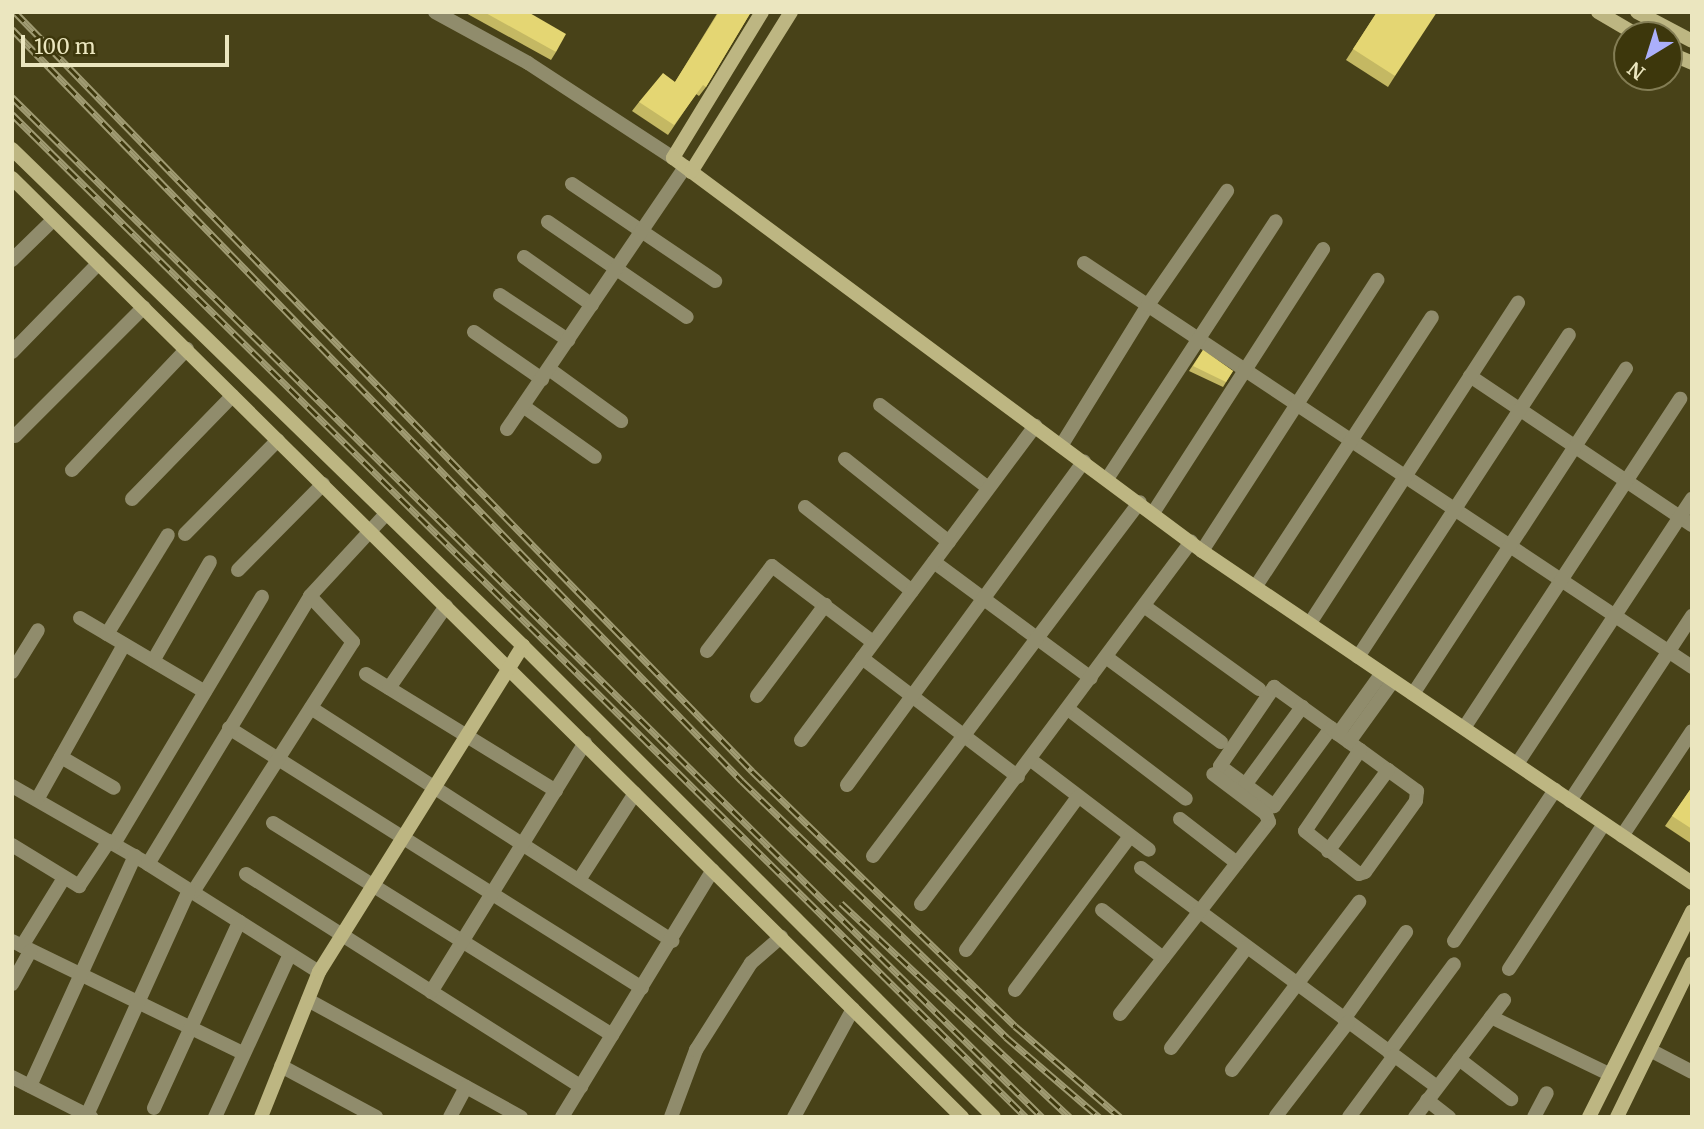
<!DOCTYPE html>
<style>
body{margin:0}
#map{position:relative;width:1704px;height:1129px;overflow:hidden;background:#484218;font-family:Merriweather,serif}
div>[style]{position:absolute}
.street>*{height:14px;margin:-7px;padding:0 7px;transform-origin:7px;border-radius:7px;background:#908c6c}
.secondary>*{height:14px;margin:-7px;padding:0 7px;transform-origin:7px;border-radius:7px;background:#bdb682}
.rail>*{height:7px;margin-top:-3.5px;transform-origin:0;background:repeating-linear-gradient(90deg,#3d370c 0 13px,#a09b72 0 26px);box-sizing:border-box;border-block:2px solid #a09b72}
.wall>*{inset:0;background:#c4b863}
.building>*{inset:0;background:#e4d673}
span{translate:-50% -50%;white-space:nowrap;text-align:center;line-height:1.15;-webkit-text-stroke:7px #3d370c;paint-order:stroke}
.frame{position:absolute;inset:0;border:14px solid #ebe6bf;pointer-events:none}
.north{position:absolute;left:1613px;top:21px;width:70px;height:70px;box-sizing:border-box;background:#3d370c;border:2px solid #837d54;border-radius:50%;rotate:218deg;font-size:19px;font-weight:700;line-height:28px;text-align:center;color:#ebe6bf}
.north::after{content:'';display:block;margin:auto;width:24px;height:32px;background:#abaffb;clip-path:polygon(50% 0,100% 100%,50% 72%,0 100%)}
.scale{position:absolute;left:21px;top:35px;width:208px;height:32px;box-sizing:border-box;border:4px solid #ebe6bf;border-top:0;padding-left:9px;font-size:21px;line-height:24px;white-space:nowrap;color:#ebe6bf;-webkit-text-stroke:5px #3d370c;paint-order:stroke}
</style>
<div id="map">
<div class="street">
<div style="left:435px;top:12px;width:106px;rotate:28.7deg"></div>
<div style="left:528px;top:63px;width:173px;rotate:33.2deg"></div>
<div style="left:572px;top:184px;width:173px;rotate:34.1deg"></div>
<div style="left:548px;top:222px;width:168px;rotate:34.4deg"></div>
<div style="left:524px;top:257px;width:83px;rotate:35.2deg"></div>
<div style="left:12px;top:260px;width:57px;rotate:-44.3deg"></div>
<div style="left:1084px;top:263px;width:730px;rotate:33.6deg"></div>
<div style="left:500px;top:295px;width:82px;rotate:33.5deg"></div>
<div style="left:474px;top:332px;width:83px;rotate:34.7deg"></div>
<div style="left:12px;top:352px;width:124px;rotate:-45.7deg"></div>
<div style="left:549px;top:369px;width:89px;rotate:35.8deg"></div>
<div style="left:1470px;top:376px;width:267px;rotate:33.9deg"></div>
<div style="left:880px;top:405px;width:136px;rotate:37.5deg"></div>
<div style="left:523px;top:406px;width:88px;rotate:35.3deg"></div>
<div style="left:507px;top:429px;width:317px;rotate:-55.8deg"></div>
<div style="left:15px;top:436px;width:182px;rotate:-45deg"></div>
<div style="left:1061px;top:446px;width:166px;rotate:-58.3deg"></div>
<div style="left:1148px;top:305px;width:139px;rotate:-55.3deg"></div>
<div style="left:845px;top:459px;width:133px;rotate:38.6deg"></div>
<div style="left:72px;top:470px;width:167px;rotate:-46.5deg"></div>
<div style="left:1107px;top:479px;width:308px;rotate:-56.8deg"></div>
<div style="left:132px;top:499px;width:144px;rotate:-45.8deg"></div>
<div style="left:805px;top:507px;width:136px;rotate:38.1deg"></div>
<div style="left:1153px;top:513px;width:314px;rotate:-57.2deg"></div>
<div style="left:185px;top:534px;width:132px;rotate:-45.3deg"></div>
<div style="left:1202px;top:551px;width:323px;rotate:-57.1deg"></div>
<div style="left:934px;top:562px;width:195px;rotate:36.5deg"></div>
<div style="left:238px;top:570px;width:121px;rotate:-45.3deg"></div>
<div style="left:1256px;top:586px;width:321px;rotate:-56.8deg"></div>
<div style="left:1144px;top:606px;width:142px;rotate:35.8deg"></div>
<div style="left:80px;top:618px;width:145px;rotate:30.6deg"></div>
<div style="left:1310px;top:623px;width:382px;rotate:-57deg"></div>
<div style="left:107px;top:634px;width:116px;rotate:-58.4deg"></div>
<div style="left:707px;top:651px;width:107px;rotate:-52.6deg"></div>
<div style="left:772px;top:566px;width:126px;rotate:37deg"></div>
<div style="left:1106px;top:657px;width:143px;rotate:36.5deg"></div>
<div style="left:1358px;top:657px;width:385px;rotate:-56.8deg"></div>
<div style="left:862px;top:658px;width:196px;rotate:37.3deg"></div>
<div style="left:153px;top:661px;width:114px;rotate:-60.1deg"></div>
<div style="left:12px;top:672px;width:49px;rotate:-58.2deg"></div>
<div style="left:366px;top:674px;width:223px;rotate:31.6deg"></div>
<div style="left:389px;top:688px;width:100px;rotate:-55.2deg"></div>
<div style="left:1413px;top:694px;width:389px;rotate:-56.8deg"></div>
<div style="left:757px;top:696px;width:114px;rotate:-53.2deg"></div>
<div style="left:311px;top:708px;width:430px;rotate:32.8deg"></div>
<div style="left:1068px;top:709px;width:148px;rotate:37.3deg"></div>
<div style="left:229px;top:728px;width:488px;rotate:32.2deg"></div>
<div style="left:1331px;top:728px;width:97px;rotate:126.2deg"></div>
<div style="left:1274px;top:806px;width:67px;rotate:-143.5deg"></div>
<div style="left:1220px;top:766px;width:96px;rotate:-55.6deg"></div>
<div style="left:1274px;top:687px;width:70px;rotate:35.7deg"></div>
<div style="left:1331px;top:728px;width:9px;rotate:41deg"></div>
<div style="left:1338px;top:734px;width:27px;rotate:36deg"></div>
<div style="left:1360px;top:750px;width:34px;rotate:36deg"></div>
<div style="left:1388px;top:770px;width:36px;rotate:36deg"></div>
<div style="left:1417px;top:791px;width:10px;rotate:96deg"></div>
<div style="left:1416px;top:801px;width:87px;rotate:125.7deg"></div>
<div style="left:1365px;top:872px;width:6px;rotate:162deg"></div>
<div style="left:1359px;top:874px;width:69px;rotate:-141.5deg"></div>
<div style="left:1305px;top:831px;width:98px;rotate:-55.8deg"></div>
<div style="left:1464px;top:728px;width:394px;rotate:-56.7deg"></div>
<div style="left:1338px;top:734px;width:75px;rotate:-54.2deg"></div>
<div style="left:801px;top:740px;width:392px;rotate:-53.3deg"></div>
<div style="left:1349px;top:742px;width:75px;rotate:-54.2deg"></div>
<div style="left:61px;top:757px;width:61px;rotate:30.3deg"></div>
<div style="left:1031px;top:760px;width:148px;rotate:37.3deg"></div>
<div style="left:1517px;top:764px;width:318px;rotate:-56.6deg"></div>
<div style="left:847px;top:785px;width:401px;rotate:-53.8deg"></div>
<div style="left:1245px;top:785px;width:97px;rotate:-53.8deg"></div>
<div style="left:12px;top:786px;width:157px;rotate:29.8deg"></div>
<div style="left:148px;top:864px;width:202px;rotate:32.3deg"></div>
<div style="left:38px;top:798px;width:176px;rotate:-60.7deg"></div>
<div style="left:1570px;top:801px;width:222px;rotate:-56.6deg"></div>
<div style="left:1180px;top:819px;width:72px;rotate:37.7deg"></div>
<div style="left:273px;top:823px;width:400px;rotate:32deg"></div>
<div style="left:1622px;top:836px;width:126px;rotate:-56.3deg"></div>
<div style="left:114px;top:844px;width:288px;rotate:-59.1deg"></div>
<div style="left:12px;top:845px;width:79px;rotate:31.5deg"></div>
<div style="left:79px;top:886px;width:54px;rotate:-56.3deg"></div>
<div style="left:1328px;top:851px;width:101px;rotate:-53.5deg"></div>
<div style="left:873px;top:856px;width:443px;rotate:-53deg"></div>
<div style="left:148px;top:864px;width:313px;rotate:-58.8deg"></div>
<div style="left:310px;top:596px;width:112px;rotate:-47.2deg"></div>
<div style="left:1141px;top:868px;width:368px;rotate:36.5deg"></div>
<div style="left:246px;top:874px;width:397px;rotate:32.4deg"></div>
<div style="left:579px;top:880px;width:103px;rotate:-57.2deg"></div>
<div style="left:193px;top:892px;width:297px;rotate:-57.4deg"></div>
<div style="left:353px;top:642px;width:63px;rotate:-133.1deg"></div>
<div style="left:921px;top:904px;width:452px;rotate:-53.3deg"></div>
<div style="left:1102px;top:910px;width:78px;rotate:38.2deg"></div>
<div style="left:12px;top:941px;width:257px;rotate:25.9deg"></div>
<div style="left:1454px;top:941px;width:182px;rotate:-56.2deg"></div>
<div style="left:22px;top:946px;width:80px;rotate:-58.3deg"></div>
<div style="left:966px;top:950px;width:190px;rotate:-53.8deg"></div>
<div style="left:1509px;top:969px;width:173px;rotate:-56.8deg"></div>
<div style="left:12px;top:984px;width:38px;rotate:-61deg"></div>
<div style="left:1015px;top:990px;width:192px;rotate:-53.2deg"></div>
<div style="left:431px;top:992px;width:293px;rotate:-58.3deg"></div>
<div style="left:308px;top:1000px;width:243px;rotate:28.8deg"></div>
<div style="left:1120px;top:1014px;width:243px;rotate:-52.2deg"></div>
<div style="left:1269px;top:822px;width:9px;rotate:-111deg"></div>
<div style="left:1266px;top:814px;width:66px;rotate:-143deg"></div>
<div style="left:1491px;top:1017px;width:131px;rotate:25.8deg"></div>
<div style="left:1344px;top:1019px;width:107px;rotate:-54.5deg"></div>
<div style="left:1171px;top:1048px;width:126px;rotate:-53deg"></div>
<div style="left:1650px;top:1050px;width:47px;rotate:27.6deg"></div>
<div style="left:1389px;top:1052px;width:109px;rotate:-53.5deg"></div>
<div style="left:1459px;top:1059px;width:66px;rotate:37.6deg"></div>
<div style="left:281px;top:1066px;width:108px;rotate:28.2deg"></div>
<div style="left:1232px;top:1070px;width:211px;rotate:-52.9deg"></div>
<div style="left:12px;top:1077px;width:89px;rotate:26.9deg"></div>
<div style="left:30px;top:1086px;width:253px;rotate:-65.5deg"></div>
<div style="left:1427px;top:1100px;width:28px;rotate:38deg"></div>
<div style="left:154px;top:1108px;width:205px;rotate:-65.4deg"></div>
<div style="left:87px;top:1115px;width:247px;rotate:-65.6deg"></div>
<div style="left:1276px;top:1116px;width:118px;rotate:-52.5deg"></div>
<div style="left:215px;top:1117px;width:179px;rotate:-65.3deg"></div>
<div style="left:450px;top:1117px;width:34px;rotate:-62deg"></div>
<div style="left:562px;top:1117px;width:289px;rotate:-58.6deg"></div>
<div style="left:671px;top:1117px;width:72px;rotate:-69.5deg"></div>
<div style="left:696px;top:1050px;width:103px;rotate:-57.7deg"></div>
<div style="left:751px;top:963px;width:40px;rotate:-41deg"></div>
<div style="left:794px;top:1117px;width:123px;rotate:-61.4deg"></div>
<div style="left:1349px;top:1117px;width:76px;rotate:-53.6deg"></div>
<div style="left:1415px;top:1117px;width:147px;rotate:-52.7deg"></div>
<div style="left:1534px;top:1117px;width:27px;rotate:-62deg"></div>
</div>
<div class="secondary">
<div style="left:762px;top:12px;width:171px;rotate:121.4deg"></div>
<div style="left:673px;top:158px;width:659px;rotate:36.61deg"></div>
<div style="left:1202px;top:551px;width:592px;rotate:34.12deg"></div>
<div style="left:1598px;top:12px;width:45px;rotate:30.5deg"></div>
<div style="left:1637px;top:12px;width:62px;rotate:27.8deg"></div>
<div style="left:1669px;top:53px;width:25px;rotate:23deg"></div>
<div style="left:12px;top:149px;width:713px;rotate:44.2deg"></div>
<div style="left:523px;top:646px;width:666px;rotate:45deg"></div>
<div style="left:691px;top:172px;width:189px;rotate:-58deg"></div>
<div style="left:12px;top:178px;width:1336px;rotate:44.67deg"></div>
<div style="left:261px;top:1117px;width:156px;rotate:-68.2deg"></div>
<div style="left:319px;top:972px;width:385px;rotate:-58deg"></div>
<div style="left:1589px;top:1117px;width:230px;rotate:-63.4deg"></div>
<div style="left:1617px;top:1117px;width:171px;rotate:-64deg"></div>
</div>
<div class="rail">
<div style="left:15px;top:12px;width:1058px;rotate:45.84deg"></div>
<div style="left:752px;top:771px;width:366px;rotate:44.1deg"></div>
<div style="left:1015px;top:1026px;width:139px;rotate:40.9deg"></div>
<div style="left:12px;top:29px;width:1048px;rotate:45.85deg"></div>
<div style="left:742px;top:781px;width:368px;rotate:44.1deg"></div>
<div style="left:1006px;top:1037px;width:123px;rotate:40.7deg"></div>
<div style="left:12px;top:97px;width:1450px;rotate:44.72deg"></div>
<div style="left:12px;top:114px;width:1426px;rotate:44.69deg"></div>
<div style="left:841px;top:903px;width:313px;rotate:43.1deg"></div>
</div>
<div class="wall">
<div style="clip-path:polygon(464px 12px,528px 12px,556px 52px,551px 60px)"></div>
<div style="clip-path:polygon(718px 12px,751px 12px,706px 87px,699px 96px,696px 94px,668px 135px,632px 111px,639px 102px,675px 82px)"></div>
<div style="clip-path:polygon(1377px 12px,1395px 76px,1388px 87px,1346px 60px)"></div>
<div style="clip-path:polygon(1203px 350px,1233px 371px,1223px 387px,1189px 371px)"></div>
<div style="clip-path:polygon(1692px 787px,1692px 844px,1665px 826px)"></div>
</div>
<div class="building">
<div style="clip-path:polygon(484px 12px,528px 12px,566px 34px,556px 52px)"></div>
<div style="clip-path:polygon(719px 12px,751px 12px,706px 87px,703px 85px,674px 125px,639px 102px,663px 73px,675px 82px)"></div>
<div style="clip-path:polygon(1377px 12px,1437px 12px,1395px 76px,1353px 49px)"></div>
<div style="clip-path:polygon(1203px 350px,1233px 371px,1226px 382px,1193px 366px)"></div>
<div style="clip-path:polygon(1692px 787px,1692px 829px,1672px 816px)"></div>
</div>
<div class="frame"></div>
<div class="north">N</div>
<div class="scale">100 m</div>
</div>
